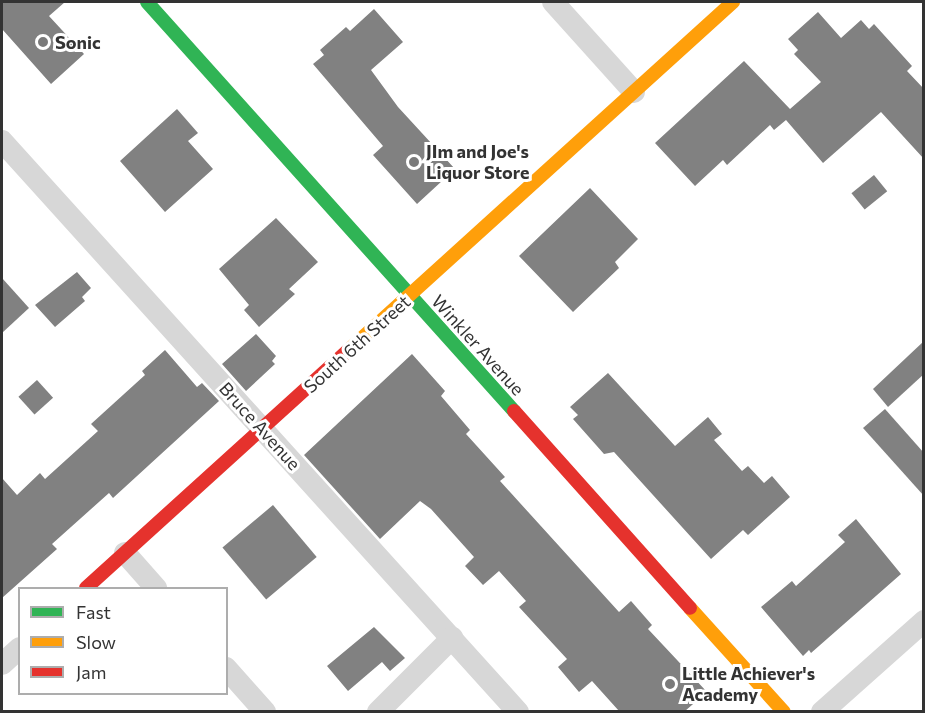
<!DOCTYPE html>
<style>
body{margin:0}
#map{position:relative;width:925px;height:713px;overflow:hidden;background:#fff;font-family:Commissioner,sans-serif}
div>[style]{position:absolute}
.building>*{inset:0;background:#818181;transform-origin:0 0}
.street>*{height:22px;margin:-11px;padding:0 11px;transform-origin:11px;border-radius:11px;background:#d7d7d7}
.fast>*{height:14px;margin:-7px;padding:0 7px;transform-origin:7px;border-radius:7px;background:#30b455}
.slow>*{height:14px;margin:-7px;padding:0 7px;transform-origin:7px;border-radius:7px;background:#ff9f0a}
.jam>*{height:14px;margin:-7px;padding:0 7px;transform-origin:7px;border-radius:7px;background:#e5322d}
.dots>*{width:16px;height:16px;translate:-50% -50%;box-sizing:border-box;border:3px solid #fff;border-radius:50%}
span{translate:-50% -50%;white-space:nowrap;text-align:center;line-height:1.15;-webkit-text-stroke:6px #fff;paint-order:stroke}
.poi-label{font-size:18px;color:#333;font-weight:700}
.left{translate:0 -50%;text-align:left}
.street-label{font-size:18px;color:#333}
.frame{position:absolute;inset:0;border:3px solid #333;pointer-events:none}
.legend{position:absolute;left:18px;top:587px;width:210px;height:108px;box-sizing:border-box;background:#fff;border:2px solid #adadad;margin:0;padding:8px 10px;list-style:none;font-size:18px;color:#333}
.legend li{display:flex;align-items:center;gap:12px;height:30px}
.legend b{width:30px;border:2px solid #adadad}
</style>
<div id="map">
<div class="building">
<div style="clip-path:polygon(2px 2px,65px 2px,49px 16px,84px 54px,51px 84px,2px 29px)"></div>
<div style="clip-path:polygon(374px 9px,403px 42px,371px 70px,398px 107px,455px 169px,417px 204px,373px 155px,383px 146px,313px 64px,324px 55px,320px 50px,346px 27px,350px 31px)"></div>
<div style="clip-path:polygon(818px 12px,841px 38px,861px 20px,869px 29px,874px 24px,912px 66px,907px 71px,924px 89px,924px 159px,881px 112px,823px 163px,786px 120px,774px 130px,770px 125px,727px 165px,723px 160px,695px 186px,655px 143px,744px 61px,790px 109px,821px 82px,794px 54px,798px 50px,788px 39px)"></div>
<div style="clip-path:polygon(177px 109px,198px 133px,188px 141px,213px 169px,165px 212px,120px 161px)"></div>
<div style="left:874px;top:175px;width:21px;height:29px;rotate:51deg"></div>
<div style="clip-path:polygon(590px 188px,638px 239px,615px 262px,619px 268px,573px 312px,519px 256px)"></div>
<div style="clip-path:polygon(276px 218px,318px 262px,289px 289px,295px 294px,259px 327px,244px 310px,249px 305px,219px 269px)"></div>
<div style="clip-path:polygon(77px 272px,91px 288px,82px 297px,85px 301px,55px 327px,35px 305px)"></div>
<div style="clip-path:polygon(2px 278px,29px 308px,2px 333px)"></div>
<div style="clip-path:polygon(256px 334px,276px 356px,272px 361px,275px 364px,246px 391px,222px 364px)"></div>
<div style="clip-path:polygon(924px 341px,924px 374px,888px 407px,873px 389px)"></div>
<div style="clip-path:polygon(165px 350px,197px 387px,202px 383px,219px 401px,113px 498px,109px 493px,52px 544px,57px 549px,2px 598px,2px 478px,17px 495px,40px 473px,45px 479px,98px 431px,91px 424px,145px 375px,142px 371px)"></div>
<div style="clip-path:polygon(412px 354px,445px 391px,441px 396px,470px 430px,466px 434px,505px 477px,500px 481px,619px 612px,631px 601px,652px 625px,648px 629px,707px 692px,685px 711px,619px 711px,592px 681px,579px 692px,558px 667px,567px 659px,519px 607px,526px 601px,499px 571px,483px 585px,465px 566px,474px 557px,431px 509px,420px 501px,380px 539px,304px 455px)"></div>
<div style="clip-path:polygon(608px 373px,675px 446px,708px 417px,722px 434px,714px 440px,742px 471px,748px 466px,764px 483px,772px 476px,790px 497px,748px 535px,743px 530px,711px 559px,614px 452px,604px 454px,573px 419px,578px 415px,570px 407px)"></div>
<div style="left:37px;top:380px;width:24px;height:25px;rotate:48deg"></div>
<div style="clip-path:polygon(885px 409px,924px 453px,924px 496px,863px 428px)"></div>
<div style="left:273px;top:505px;width:68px;height:66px;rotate:50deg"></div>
<div style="clip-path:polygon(856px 519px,901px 574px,811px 653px,809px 650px,803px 656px,761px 607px,792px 581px,796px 586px,845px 542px,838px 535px)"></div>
<div style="clip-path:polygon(374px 627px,405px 658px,390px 671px,382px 662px,348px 691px,327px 666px)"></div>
</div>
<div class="street">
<div style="left:553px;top:2px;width:121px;rotate:48deg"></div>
<div style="left:2px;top:141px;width:770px;rotate:47.9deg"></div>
<div style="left:125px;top:553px;width:47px;rotate:48.5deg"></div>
<div style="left:2px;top:664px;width:24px;rotate:-42deg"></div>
<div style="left:226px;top:668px;width:59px;rotate:48.4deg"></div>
<div style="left:378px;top:712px;width:105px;rotate:-45deg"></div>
<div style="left:822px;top:712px;width:137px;rotate:-41.7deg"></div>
</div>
<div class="fast">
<div style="left:147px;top:2px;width:550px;rotate:48.1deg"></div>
</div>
<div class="slow">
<div style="left:350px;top:349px;width:517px;rotate:-42.18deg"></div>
<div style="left:690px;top:608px;width:140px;rotate:47.9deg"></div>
</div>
<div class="jam">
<div style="left:514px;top:411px;width:264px;rotate:48.2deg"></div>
<div style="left:86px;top:588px;width:356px;rotate:-42.2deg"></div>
</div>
<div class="dots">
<div style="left:43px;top:42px;background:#7a7a7a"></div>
<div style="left:414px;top:162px;background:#7a7a7a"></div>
<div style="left:670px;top:684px;background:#7a7a7a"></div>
</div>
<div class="poi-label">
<span class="left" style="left:55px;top:42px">Sonic</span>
<span class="left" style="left:426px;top:162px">JIm and Joe's<br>Liquor Store</span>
<span class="left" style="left:682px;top:684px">Little Achiever's<br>Academy</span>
</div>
<div class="street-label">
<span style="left:357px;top:344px;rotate:-42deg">South 6th Street</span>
<span style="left:478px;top:345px;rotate:48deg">Winkler Avenue</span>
<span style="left:260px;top:426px;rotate:48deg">Bruce Avenue</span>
</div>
<div class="frame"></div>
<ul class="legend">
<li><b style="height:8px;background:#30b455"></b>Fast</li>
<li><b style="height:8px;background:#ff9f0a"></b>Slow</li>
<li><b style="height:8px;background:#e5322d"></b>Jam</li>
</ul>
</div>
